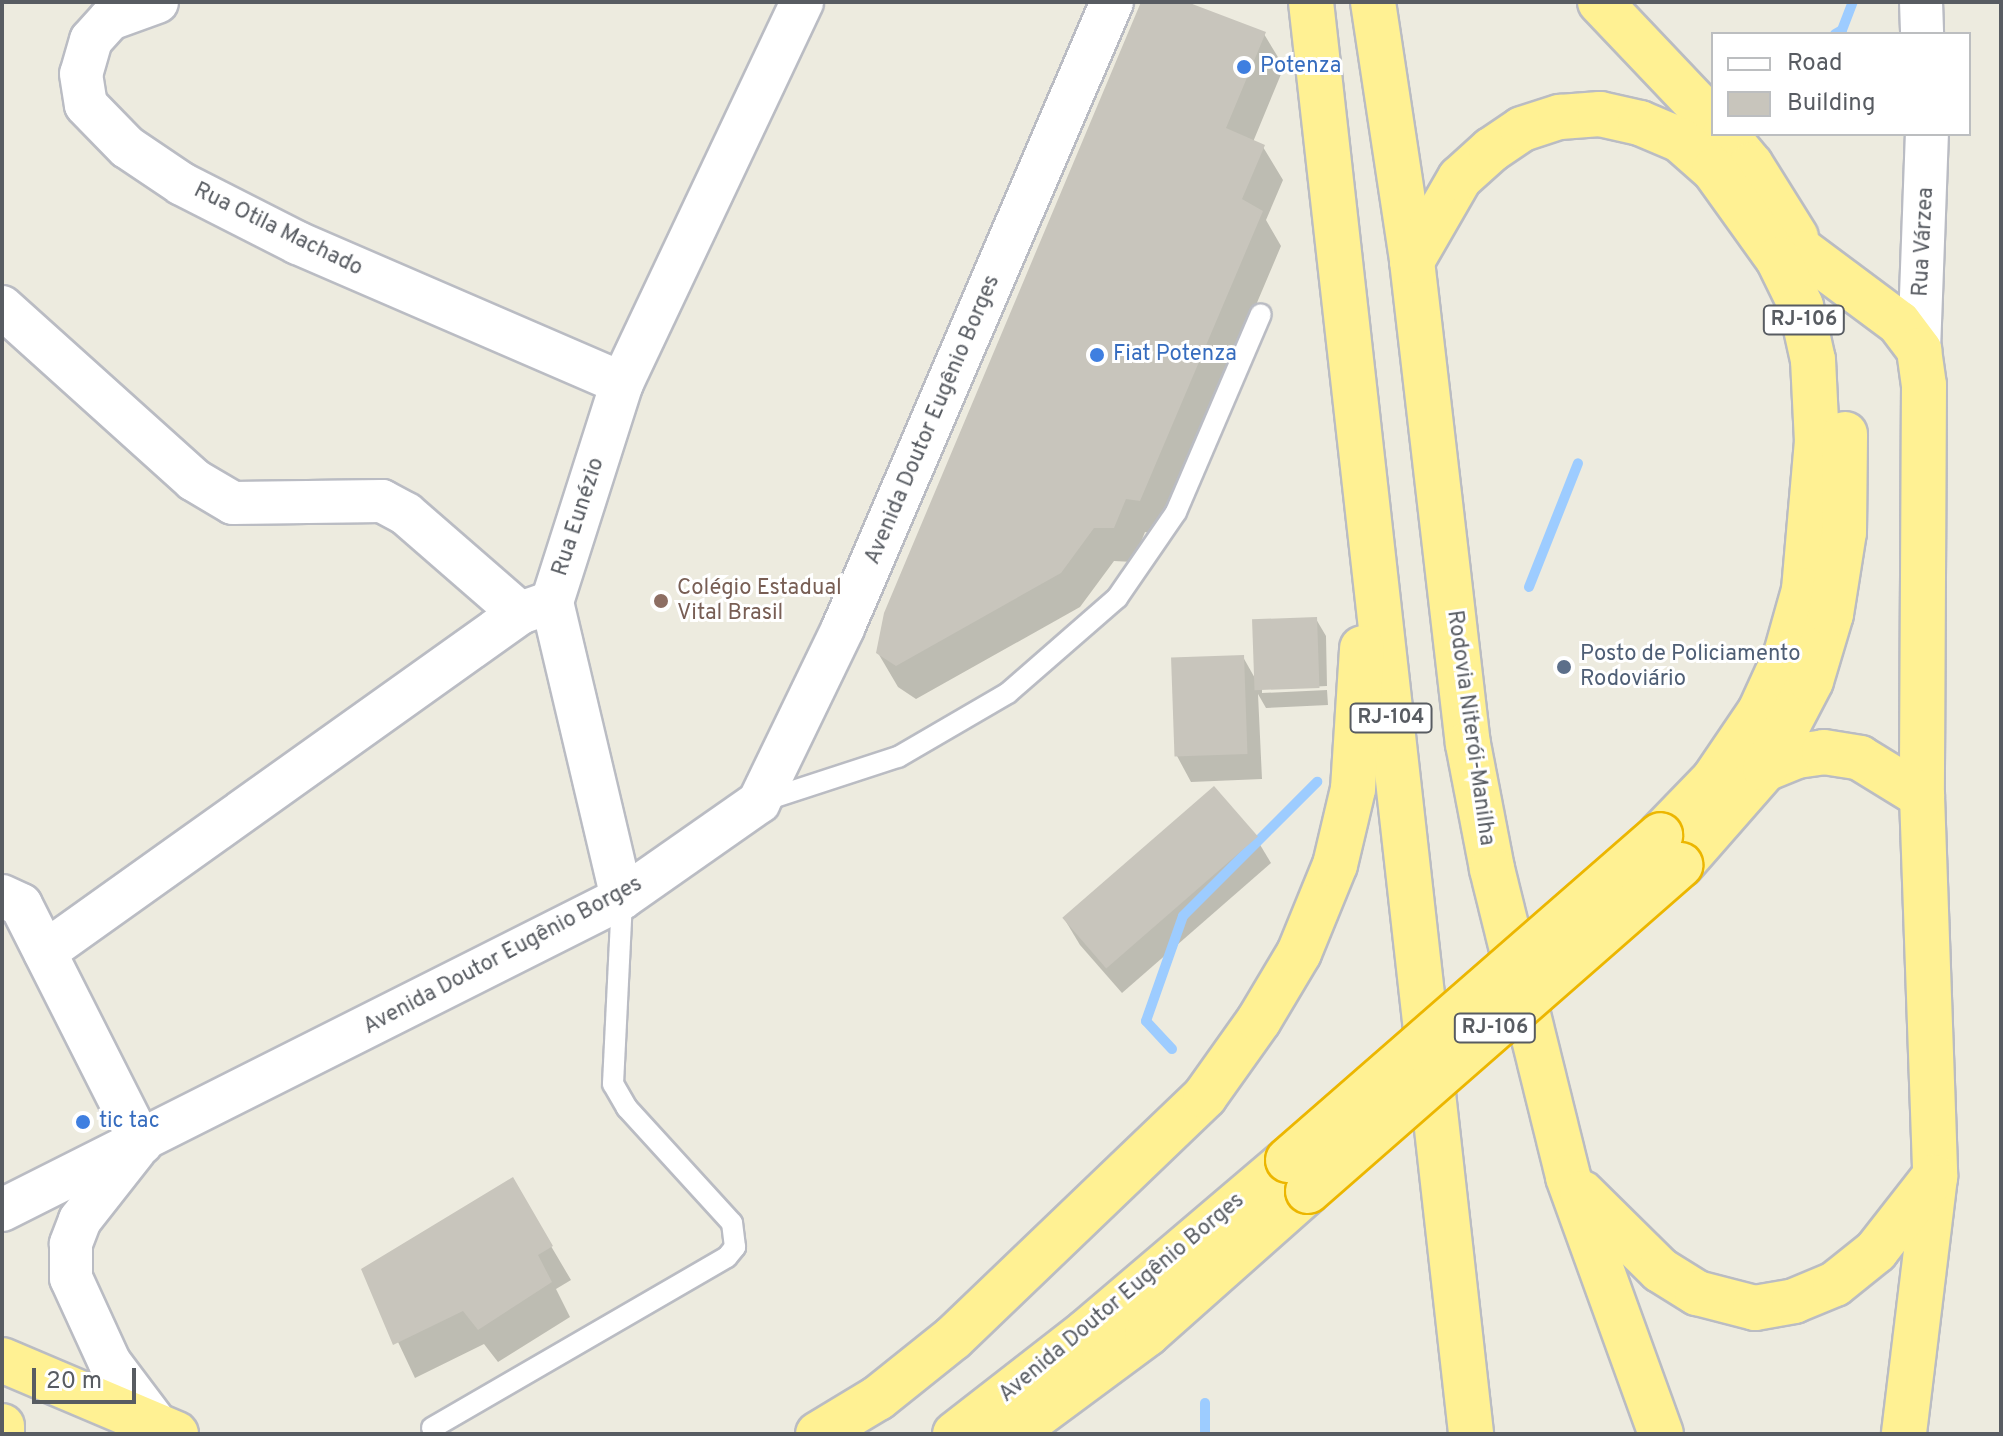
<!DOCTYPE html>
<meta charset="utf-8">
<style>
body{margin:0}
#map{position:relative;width:2003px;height:1436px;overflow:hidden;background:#edebdf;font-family:Overpass,sans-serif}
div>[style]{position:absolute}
.shadow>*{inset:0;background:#0003}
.stream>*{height:10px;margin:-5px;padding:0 5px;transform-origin:5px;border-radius:5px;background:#9dccff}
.building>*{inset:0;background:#c8c5bc;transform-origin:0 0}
.roads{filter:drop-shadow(2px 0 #babcc3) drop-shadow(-2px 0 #babcc3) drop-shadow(0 2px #babcc3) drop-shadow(0 -2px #babcc3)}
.service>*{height:20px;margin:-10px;padding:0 10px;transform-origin:10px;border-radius:10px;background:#fff}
.minor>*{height:42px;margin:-21px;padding:0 21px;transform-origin:21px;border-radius:21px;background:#fff}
.trunk>*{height:44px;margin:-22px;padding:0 22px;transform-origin:22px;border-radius:22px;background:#fff193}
.bridges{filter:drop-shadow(2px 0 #ecb600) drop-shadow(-2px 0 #ecb600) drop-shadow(0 2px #ecb600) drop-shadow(0 -2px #ecb600)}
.trunk-bridge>*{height:44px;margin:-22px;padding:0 22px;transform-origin:22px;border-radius:22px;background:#fff193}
.dots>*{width:22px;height:22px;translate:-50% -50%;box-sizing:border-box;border:4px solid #fff;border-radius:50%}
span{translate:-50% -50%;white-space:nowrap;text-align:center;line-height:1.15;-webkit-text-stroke:6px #fff;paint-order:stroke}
.shield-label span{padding:2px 6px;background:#fff;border:2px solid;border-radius:6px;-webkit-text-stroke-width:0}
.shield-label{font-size:20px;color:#585c62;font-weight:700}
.shop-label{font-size:22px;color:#366cbe}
.left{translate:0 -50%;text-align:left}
.street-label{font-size:22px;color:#585c62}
.education-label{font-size:22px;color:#785e54}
.service-label{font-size:22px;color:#4e5e75}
.frame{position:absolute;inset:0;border:4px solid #585c62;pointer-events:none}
.legend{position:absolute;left:1711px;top:32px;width:260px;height:104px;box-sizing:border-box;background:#fff;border:2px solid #bcbec0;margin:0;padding:10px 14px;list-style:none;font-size:24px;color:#585c62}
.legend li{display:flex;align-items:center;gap:16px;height:40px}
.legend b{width:40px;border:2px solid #bcbec0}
.scale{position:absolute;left:32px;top:1368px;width:104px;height:36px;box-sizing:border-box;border:4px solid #585c62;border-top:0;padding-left:10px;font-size:24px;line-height:28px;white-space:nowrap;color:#585c62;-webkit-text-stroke:6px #fff;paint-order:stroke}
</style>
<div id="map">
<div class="shadow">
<div style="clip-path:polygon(1143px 2px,1182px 2px,1264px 34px,1284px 67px,1253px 142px,1263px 147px,1283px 180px,1266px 220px,1281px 246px,1159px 534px,1145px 532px,1133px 562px,1114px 561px,1080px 607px,916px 699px,898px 687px,878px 653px)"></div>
<div style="clip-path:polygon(1316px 619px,1326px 636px,1327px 686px,1262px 689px,1262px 693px,1327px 690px,1328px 705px,1266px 708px,1258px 694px,1262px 779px,1191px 782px,1177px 756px,1243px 657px,1256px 680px)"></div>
<div style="clip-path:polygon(1256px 838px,1271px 863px,1122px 993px,1080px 945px,1065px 920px)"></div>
<div style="clip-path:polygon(512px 1180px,571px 1280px,556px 1289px,570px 1317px,498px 1362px,484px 1344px,415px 1378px,364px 1270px)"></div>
</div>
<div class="stream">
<div style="left:1835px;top:34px;width:8px;rotate:-30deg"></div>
<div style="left:1842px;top:30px;width:30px;rotate:-69deg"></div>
<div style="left:1529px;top:587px;width:133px;rotate:-68.4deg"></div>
<div style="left:1172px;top:1049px;width:38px;rotate:-133deg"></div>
<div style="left:1146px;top:1021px;width:111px;rotate:-70.6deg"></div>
<div style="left:1183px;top:916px;width:190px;rotate:-45deg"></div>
<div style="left:1205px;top:1403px;width:31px;rotate:90deg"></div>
</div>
<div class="building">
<div style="clip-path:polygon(1141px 2px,1187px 2px,1266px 32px,1226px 128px,1265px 145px,1242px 199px,1263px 211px,1140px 501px,1126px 499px,1114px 528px,1094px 528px,1061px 573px,896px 666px,876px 653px,884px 613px)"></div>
<div style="left:1317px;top:617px;width:71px;height:65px;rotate:88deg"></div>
<div style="left:1244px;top:655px;width:99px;height:73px;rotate:88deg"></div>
<div style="left:1214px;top:786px;width:67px;height:201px;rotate:49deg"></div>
<div style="clip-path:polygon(513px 1177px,553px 1246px,538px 1255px,552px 1282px,478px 1330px,463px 1311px,393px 1345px,361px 1269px)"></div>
</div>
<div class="roads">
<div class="service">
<div style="left:763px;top:801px;width:142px;rotate:-18.1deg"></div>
<div style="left:898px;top:757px;width:127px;rotate:-30.2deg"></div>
<div style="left:1008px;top:693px;width:145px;rotate:-41.1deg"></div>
<div style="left:1117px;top:598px;width:104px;rotate:-55.5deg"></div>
<div style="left:1176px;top:512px;width:215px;rotate:-66.8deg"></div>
<div style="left:432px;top:1428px;width:341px;rotate:-30.1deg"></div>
<div style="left:727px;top:1257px;width:13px;rotate:-51deg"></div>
<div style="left:735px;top:1247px;width:24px;rotate:-97deg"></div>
<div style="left:732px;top:1223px;width:156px;rotate:-132.4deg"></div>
<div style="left:627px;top:1108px;width:28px;rotate:-120deg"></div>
<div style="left:613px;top:1084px;width:186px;rotate:-87.2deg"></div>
</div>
<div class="minor">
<div style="left:157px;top:2px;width:50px;rotate:160.1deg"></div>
<div style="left:110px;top:19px;width:28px;rotate:132deg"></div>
<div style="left:91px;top:40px;width:35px;rotate:106deg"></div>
<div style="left:81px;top:74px;width:31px;rotate:81deg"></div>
<div style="left:86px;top:105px;width:59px;rotate:45.7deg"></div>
<div style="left:127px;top:147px;width:66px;rotate:33.9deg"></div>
<div style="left:182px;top:184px;width:130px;rotate:27deg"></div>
<div style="left:298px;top:243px;width:353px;rotate:23.4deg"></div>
<div style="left:1921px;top:2px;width:32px;rotate:88deg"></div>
<div style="left:2px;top:307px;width:258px;rotate:42deg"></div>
<div style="left:194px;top:480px;width:45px;rotate:30.5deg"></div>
<div style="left:233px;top:503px;width:149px;rotate:-0.8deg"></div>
<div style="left:382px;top:501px;width:27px;rotate:28deg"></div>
<div style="left:406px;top:514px;width:151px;rotate:41deg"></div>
<div style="left:1919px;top:350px;width:216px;rotate:-87.9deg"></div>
<div style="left:552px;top:602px;width:304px;rotate:76.7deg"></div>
<div style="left:2px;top:896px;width:21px;rotate:25deg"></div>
<div style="left:21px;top:905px;width:267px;rotate:63.2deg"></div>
<div style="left:45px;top:952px;width:584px;rotate:-35.51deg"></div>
<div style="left:520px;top:613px;width:34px;rotate:-19deg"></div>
<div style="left:552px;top:602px;width:230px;rotate:-72.3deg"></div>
<div style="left:622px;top:383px;width:421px;rotate:-64.7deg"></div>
<div style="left:135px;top:1150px;width:89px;rotate:128.2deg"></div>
<div style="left:80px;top:1220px;width:26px;rotate:111deg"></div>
<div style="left:71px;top:1244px;width:34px;rotate:90deg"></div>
<div style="left:71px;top:1278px;width:94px;rotate:65.4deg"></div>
<div style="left:110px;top:1363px;width:76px;rotate:53deg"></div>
<div style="left:2px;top:1210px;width:694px;rotate:-26.71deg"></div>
<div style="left:622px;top:898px;width:167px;rotate:-35deg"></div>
<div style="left:759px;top:802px;width:193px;rotate:-64.2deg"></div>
<div style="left:843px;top:628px;width:681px;rotate:-66.75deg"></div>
</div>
<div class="trunk">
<div style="left:1311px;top:2px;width:1441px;rotate:83.62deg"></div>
<div style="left:1373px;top:2px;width:262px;rotate:81.4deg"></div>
<div style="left:1412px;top:261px;width:486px;rotate:83.4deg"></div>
<div style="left:1468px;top:744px;width:127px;rotate:79.1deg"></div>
<div style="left:1492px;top:869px;width:317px;rotate:76.1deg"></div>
<div style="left:1568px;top:1177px;width:273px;rotate:70.1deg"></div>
<div style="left:1600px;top:2px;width:164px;rotate:46.5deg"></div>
<div style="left:1725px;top:134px;width:40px;rotate:50deg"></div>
<div style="left:1751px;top:165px;width:85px;rotate:58deg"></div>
<div style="left:1805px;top:253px;width:117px;rotate:36.7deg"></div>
<div style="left:1899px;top:323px;width:34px;rotate:53deg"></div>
<div style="left:1919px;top:350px;width:35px;rotate:82deg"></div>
<div style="left:1924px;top:385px;width:411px;rotate:90.3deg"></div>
<div style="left:1922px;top:796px;width:381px;rotate:88deg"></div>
<div style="left:1935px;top:1177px;width:259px;rotate:96.9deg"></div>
<div style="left:1412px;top:261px;width:96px;rotate:-60deg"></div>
<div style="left:1460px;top:178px;width:42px;rotate:-42.1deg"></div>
<div style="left:1491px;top:150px;width:37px;rotate:-34deg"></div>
<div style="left:1522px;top:129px;width:40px;rotate:-18deg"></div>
<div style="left:1560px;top:117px;width:40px;rotate:-4.3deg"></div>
<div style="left:1600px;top:114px;width:41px;rotate:12.7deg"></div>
<div style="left:1640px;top:123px;width:43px;rotate:23deg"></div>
<div style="left:1680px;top:140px;width:45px;rotate:41.4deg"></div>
<div style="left:1714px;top:170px;width:110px;rotate:54.3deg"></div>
<div style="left:1778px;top:259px;width:52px;rotate:63.9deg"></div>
<div style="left:1801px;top:306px;width:55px;rotate:77.5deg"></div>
<div style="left:1813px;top:360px;width:81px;rotate:87.2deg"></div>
<div style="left:1817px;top:441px;width:150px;rotate:95deg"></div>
<div style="left:1804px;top:590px;width:66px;rotate:105.7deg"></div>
<div style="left:1786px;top:654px;width:63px;rotate:114.5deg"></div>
<div style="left:1760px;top:711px;width:82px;rotate:124.1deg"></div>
<div style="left:1714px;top:779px;width:78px;rotate:134deg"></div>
<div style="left:1765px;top:769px;width:35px;rotate:-22deg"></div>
<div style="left:1797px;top:756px;width:27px;rotate:-8deg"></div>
<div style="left:1824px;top:752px;width:36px;rotate:9deg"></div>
<div style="left:1860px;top:758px;width:73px;rotate:31.5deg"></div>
<div style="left:1681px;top:865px;width:128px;rotate:-48.8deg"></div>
<div style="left:1765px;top:769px;width:99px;rotate:-62.4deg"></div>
<div style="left:1811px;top:681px;width:70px;rotate:-73.4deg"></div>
<div style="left:1831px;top:614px;width:83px;rotate:-81deg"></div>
<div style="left:1844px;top:532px;width:98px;rotate:-89.4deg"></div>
<div style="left:1582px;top:1193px;width:110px;rotate:44.6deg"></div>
<div style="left:1660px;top:1270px;width:44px;rotate:31.9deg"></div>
<div style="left:1697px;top:1293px;width:60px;rotate:14.5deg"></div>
<div style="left:1755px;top:1308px;width:40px;rotate:-10deg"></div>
<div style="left:1794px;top:1301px;width:44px;rotate:-22.5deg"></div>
<div style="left:1835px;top:1284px;width:53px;rotate:-38.8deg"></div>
<div style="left:1876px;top:1251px;width:93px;rotate:-52deg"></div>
<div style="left:2px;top:1360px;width:189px;rotate:23deg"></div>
<div style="left:2px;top:1426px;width:8px;rotate:90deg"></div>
<div style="left:818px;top:1434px;width:70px;rotate:-31deg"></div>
<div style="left:878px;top:1398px;width:96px;rotate:-38.7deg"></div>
<div style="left:953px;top:1338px;width:349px;rotate:-43.8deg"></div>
<div style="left:1205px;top:1096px;width:93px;rotate:-54.6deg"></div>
<div style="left:1259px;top:1020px;width:78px;rotate:-59.2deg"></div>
<div style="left:1299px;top:953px;width:95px;rotate:-67.8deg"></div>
<div style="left:1335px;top:865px;width:78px;rotate:-76.7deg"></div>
<div style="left:1353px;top:789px;width:141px;rotate:-86.3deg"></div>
<div style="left:955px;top:1434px;width:166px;rotate:-37.9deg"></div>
<div style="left:1086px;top:1332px;width:265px;rotate:-40.4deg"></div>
<div style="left:1012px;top:1434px;width:168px;rotate:-36.5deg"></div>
<div style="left:1147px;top:1334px;width:215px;rotate:-41.6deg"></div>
</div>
</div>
<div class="bridges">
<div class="trunk-bridge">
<div style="left:1288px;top:1160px;width:494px;rotate:-41.1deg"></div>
<div style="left:1308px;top:1191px;width:495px;rotate:-41.2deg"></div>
</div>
</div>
<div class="dots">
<div style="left:1244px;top:67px;background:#3f7fe0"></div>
<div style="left:1097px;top:355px;background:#3f7fe0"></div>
<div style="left:661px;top:601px;background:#8d6e63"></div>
<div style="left:1564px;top:667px;background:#5c6f8a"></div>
<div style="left:83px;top:1122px;background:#3f7fe0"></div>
</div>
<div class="shield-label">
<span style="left:1804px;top:320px">RJ-106</span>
<span style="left:1391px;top:718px">RJ-104</span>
<span style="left:1495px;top:1028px">RJ-106</span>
</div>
<div class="shop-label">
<span class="left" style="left:1260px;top:67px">Potenza</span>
<span class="left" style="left:1113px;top:355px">Fiat Potenza</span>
<span class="left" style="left:99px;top:1122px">tic tac</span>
</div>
<div class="street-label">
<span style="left:278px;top:230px;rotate:26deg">Rua Otila Machado</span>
<span style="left:1924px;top:242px;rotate:-87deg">Rua Várzea</span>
<span style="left:933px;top:420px;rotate:-67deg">Avenida Doutor Eugênio Borges</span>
<span style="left:579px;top:517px;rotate:-72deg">Rua Eunézio</span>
<span style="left:1470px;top:728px;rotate:82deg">Rodovia Niterói-Manilha</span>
<span style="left:503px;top:956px;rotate:-28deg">Avenida Doutor Eugênio Borges</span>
<span style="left:1122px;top:1298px;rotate:-40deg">Avenida Doutor Eugênio Borges</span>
</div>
<div class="education-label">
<span class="left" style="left:677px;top:601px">Colégio Estadual<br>Vital Brasil</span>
</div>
<div class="service-label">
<span class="left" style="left:1580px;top:667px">Posto de Policiamento<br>Rodoviário</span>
</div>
<div class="frame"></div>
<ul class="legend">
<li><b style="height:10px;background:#fff"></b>Road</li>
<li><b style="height:22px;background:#c8c5bc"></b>Building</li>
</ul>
<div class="scale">20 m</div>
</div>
